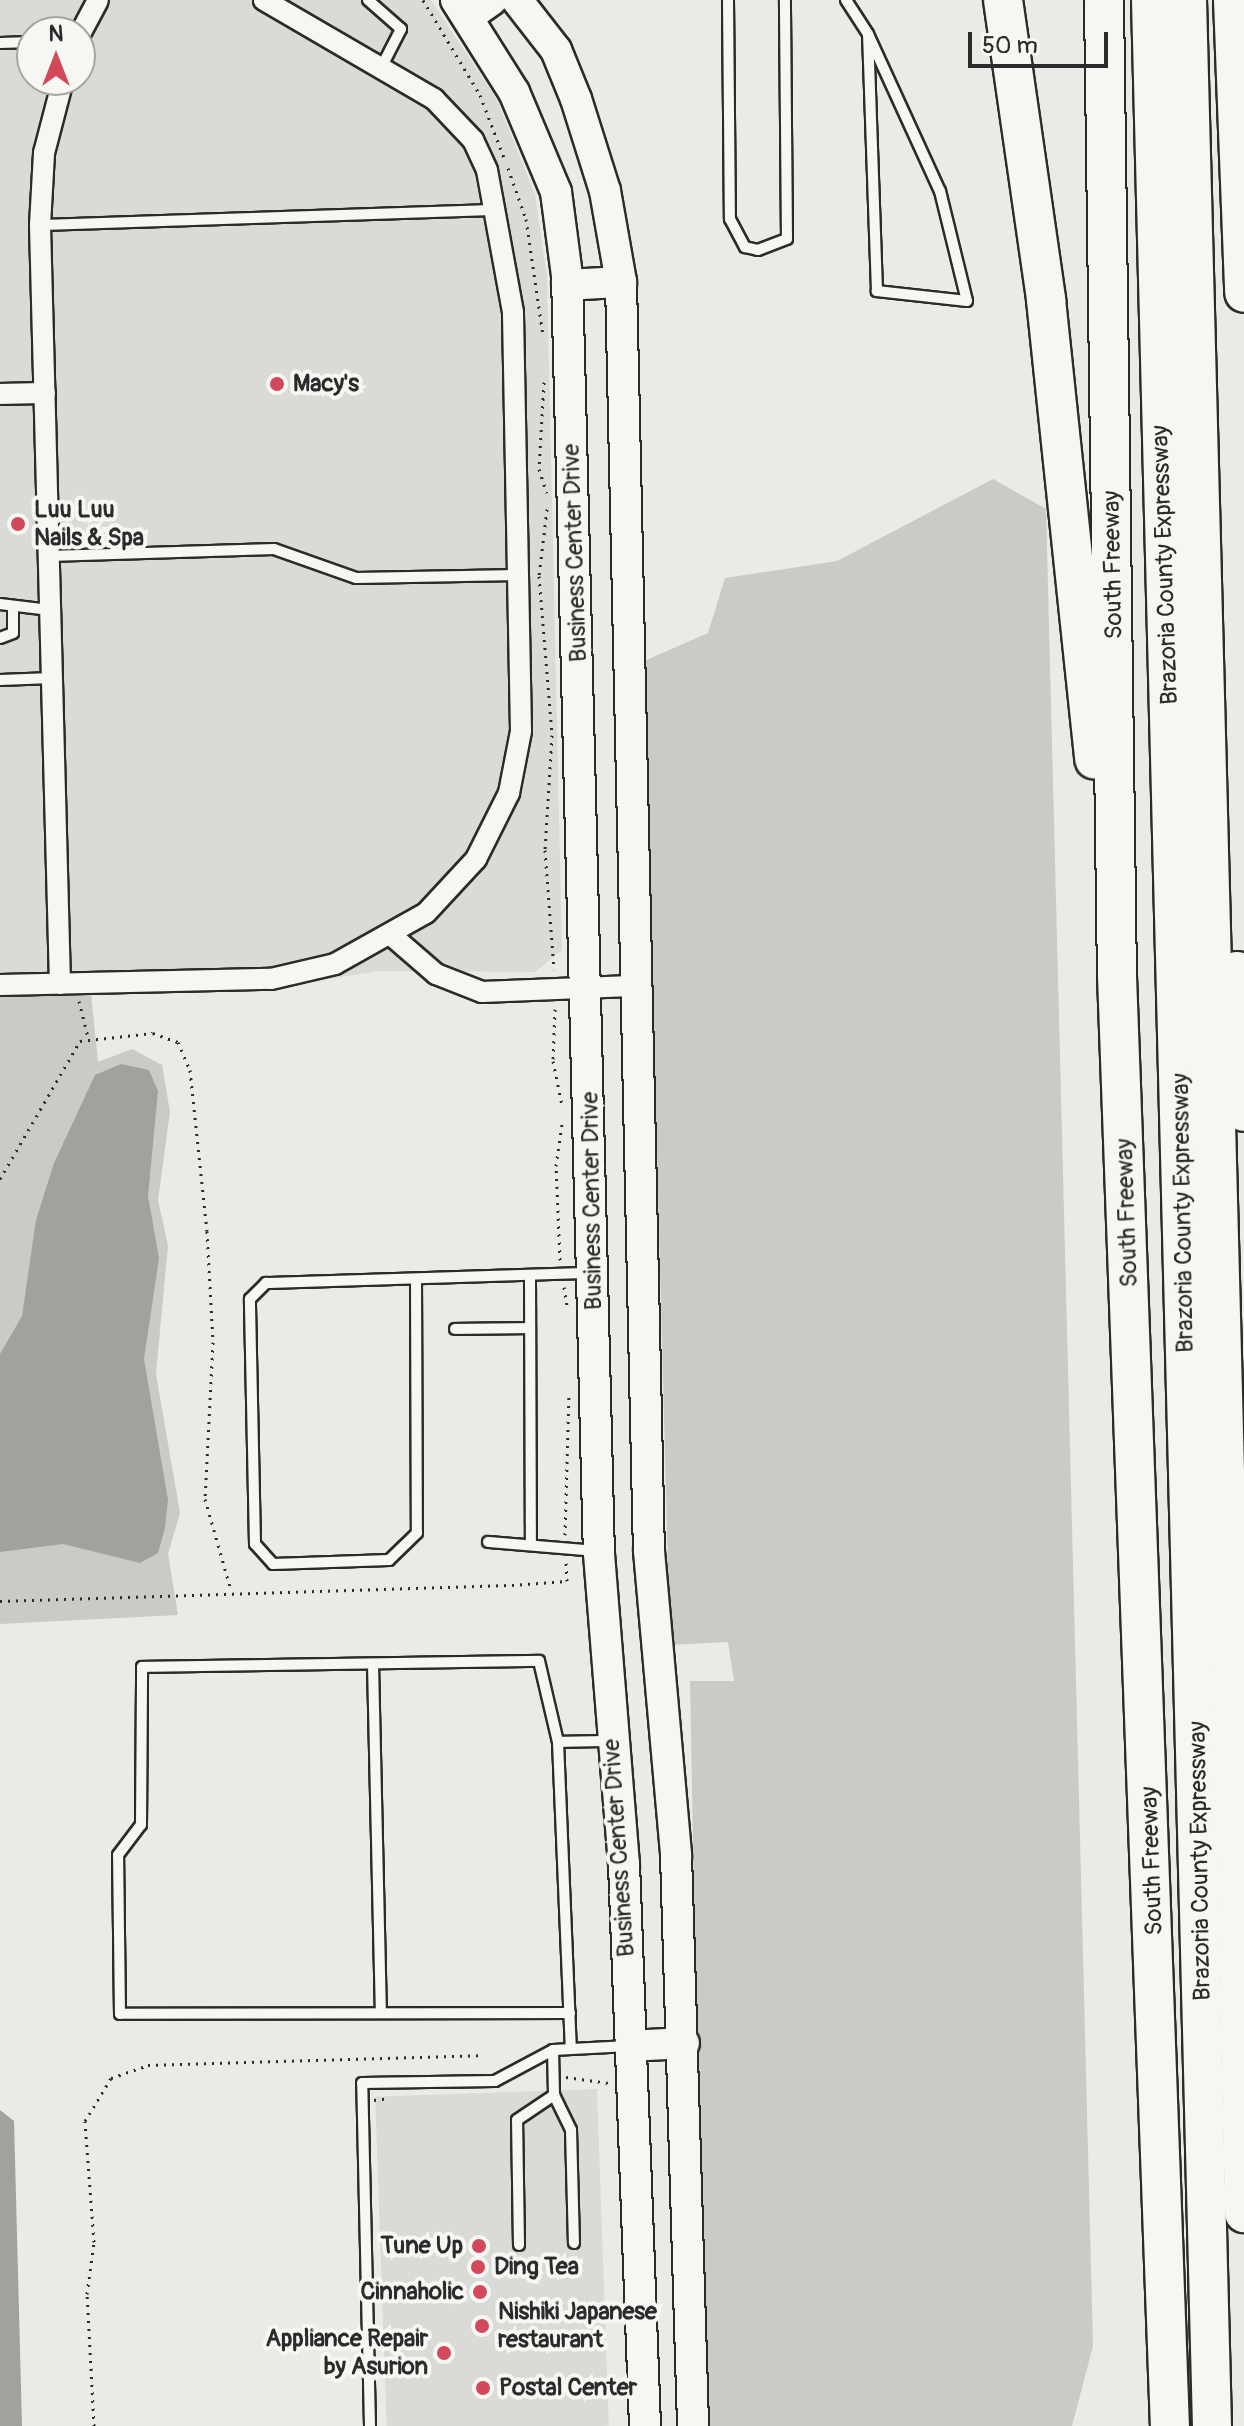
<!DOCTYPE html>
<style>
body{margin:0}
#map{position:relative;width:1244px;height:2426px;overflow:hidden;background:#eaeae6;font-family:Pangolin,sans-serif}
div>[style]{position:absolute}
.built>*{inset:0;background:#dadad6;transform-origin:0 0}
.green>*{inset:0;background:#cacac7}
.water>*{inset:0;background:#a1a19e}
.path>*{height:3px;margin-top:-1.5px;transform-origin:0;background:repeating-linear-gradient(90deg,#2b2b2b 0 2px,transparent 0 8px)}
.roads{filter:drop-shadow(2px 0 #2b2b2b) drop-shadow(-2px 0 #2b2b2b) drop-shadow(0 2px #2b2b2b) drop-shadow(0 -2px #2b2b2b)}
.lane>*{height:10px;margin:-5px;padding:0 5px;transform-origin:5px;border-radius:5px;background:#f6f6f2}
.street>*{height:20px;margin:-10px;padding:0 10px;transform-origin:10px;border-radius:10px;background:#f6f6f2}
.secondary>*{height:30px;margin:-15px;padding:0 15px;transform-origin:15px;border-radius:15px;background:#f6f6f2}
.highway>*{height:38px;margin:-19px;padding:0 19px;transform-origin:19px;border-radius:19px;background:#f6f6f2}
.dots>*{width:22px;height:22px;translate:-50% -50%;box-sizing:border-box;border:4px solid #f6f6f2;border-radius:50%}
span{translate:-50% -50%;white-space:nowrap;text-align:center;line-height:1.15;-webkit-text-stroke:8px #f6f6f2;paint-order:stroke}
.poi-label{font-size:24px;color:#2b2b2b;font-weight:700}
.left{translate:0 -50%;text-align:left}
.right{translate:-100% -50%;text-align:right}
.street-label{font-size:24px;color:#2b2b2b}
.north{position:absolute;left:16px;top:16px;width:80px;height:80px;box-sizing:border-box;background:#f6f6f2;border:2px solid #a5a5a2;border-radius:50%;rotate:0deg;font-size:22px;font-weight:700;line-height:32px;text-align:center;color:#2b2b2b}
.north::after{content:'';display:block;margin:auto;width:28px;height:36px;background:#d1495b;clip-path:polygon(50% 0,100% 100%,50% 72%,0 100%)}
.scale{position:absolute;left:968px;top:32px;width:140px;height:36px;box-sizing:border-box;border:4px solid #2b2b2b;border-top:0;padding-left:10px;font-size:24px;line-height:28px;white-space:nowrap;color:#2b2b2b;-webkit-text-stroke:6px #f6f6f2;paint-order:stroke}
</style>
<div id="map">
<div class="built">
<div style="clip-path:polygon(evenodd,0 0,431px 0,497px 100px,535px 194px,547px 277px,562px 950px,535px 972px,379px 971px,286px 986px,0 996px,0 0,32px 32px,80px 32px,80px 80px,32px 80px,32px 32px)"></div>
<div style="left:597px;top:2089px;width:337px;height:222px;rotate:88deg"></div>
</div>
<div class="green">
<div style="clip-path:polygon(993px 479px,1046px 509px,1093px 2346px,1072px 2426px,704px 2426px,690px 1681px,734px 1681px,728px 1642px,670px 1645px,644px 661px,708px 633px,725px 578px,837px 561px)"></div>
<div style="clip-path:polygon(91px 993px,98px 1062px,132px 1049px,162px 1065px,170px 1112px,158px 1200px,168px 1245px,156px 1374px,180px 1513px,168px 1554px,178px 1615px,0 1624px,0 996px)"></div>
</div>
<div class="water">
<div style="clip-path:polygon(121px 1064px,149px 1070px,158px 1091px,148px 1196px,159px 1258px,144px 1359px,168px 1500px,165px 1528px,158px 1553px,140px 1563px,63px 1544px,0 1552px,0 1354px,22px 1316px,36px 1220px,54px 1163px,95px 1075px)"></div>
<div style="clip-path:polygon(0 2110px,14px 2121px,22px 2426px,0 2426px)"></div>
</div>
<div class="path">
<div style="left:423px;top:0;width:111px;rotate:59deg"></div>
<div style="left:480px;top:95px;width:70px;rotate:69deg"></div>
<div style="left:508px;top:168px;width:54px;rotate:70.6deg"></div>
<div style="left:526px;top:219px;width:117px;rotate:81.7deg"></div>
<div style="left:544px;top:382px;width:87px;rotate:93.3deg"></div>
<div style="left:539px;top:469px;width:25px;rotate:72deg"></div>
<div style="left:547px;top:509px;width:67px;rotate:96.8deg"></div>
<div style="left:539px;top:576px;width:160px;rotate:85.3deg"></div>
<div style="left:552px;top:735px;width:115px;rotate:93.5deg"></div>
<div style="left:545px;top:850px;width:120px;rotate:85.7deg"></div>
<div style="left:79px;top:1001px;width:36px;rotate:76deg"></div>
<div style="left:555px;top:1009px;width:52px;rotate:92.2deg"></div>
<div style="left:553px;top:1061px;width:45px;rotate:78.4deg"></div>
<div style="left:0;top:1179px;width:160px;rotate:-59.9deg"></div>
<div style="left:80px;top:1041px;width:73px;rotate:-6.3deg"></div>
<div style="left:153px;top:1033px;width:27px;rotate:20deg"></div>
<div style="left:178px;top:1042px;width:30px;rotate:67deg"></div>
<div style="left:190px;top:1070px;width:162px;rotate:84deg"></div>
<div style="left:207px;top:1231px;width:111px;rotate:86.9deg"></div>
<div style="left:213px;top:1342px;width:157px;rotate:92.9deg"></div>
<div style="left:205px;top:1499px;width:95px;rotate:74.1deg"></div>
<div style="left:560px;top:1260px;width:94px;rotate:-92.4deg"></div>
<div style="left:556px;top:1166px;width:42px;rotate:-81.9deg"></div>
<div style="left:564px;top:1287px;width:20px;rotate:81deg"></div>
<div style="left:565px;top:1535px;width:141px;rotate:-88.4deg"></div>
<div style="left:0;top:1601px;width:512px;rotate:-1.79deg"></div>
<div style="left:512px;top:1585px;width:55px;rotate:-4.2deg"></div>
<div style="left:567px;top:1581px;width:19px;rotate:-93deg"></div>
<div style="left:566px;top:2077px;width:43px;rotate:7.9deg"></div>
<div style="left:374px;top:2100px;width:16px;rotate:-7deg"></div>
<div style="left:94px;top:2426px;width:132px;rotate:-93deg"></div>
<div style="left:87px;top:2294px;width:52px;rotate:-82.3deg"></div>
<div style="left:94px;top:2242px;width:121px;rotate:-94.3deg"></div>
<div style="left:85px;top:2121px;width:50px;rotate:-58.8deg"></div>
<div style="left:111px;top:2078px;width:39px;rotate:-19deg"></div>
<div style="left:148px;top:2065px;width:332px;rotate:-1.7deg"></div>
</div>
<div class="roads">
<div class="lane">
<div style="left:368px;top:0;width:44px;rotate:41.3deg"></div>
<div style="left:401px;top:29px;width:42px;rotate:117.2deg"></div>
<div style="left:728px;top:0;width:219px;rotate:89.5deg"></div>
<div style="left:730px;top:219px;width:32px;rotate:62deg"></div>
<div style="left:745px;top:247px;width:13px;rotate:13deg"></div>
<div style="left:758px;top:250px;width:31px;rotate:-21deg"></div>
<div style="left:787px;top:239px;width:239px;rotate:-90.5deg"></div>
<div style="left:846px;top:0;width:40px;rotate:57.1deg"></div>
<div style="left:868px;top:34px;width:173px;rotate:65.4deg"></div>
<div style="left:940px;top:191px;width:113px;rotate:76.2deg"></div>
<div style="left:967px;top:301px;width:91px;rotate:-173.7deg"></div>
<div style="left:877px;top:291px;width:257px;rotate:-92deg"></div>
<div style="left:0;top:43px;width:32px;rotate:-2deg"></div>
<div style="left:40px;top:225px;width:455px;rotate:-1.9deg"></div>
<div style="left:49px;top:556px;width:225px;rotate:-1.8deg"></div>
<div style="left:274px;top:549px;width:87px;rotate:19.5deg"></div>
<div style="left:356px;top:578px;width:162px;rotate:-1.1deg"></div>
<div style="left:0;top:604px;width:50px;rotate:6.8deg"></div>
<div style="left:0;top:638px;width:14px;rotate:-21deg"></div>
<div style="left:13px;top:633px;width:22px;rotate:-90deg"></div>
<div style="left:0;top:680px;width:52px;rotate:-2.2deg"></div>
<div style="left:416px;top:1279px;width:254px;rotate:89.8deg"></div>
<div style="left:417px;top:1533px;width:39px;rotate:136deg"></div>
<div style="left:389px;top:1560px;width:116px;rotate:178deg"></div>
<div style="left:273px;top:1564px;width:27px;rotate:-132deg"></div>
<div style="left:255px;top:1544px;width:245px;rotate:-91.2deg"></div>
<div style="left:250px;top:1299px;width:23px;rotate:-45deg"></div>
<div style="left:266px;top:1283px;width:321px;rotate:-1.8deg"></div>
<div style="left:530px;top:1279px;width:266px;rotate:89.8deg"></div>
<div style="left:455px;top:1329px;width:75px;rotate:-0.8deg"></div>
<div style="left:488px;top:1542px;width:110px;rotate:4.7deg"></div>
<div style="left:373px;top:1664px;width:349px;rotate:88.7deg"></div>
<div style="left:558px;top:1742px;width:54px;rotate:-1.1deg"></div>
<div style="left:570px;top:2013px;width:450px;rotate:179.9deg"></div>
<div style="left:120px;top:2014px;width:159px;rotate:-90.7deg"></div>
<div style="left:118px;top:1855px;width:38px;rotate:-53deg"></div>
<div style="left:141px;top:1825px;width:158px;rotate:-89.6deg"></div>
<div style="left:142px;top:1667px;width:397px;rotate:-0.9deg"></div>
<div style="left:539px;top:1661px;width:83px;rotate:76.8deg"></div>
<div style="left:558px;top:1742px;width:306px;rotate:87.6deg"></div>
<div style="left:553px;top:2050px;width:45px;rotate:88.7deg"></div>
<div style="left:554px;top:2095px;width:39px;rotate:64deg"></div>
<div style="left:571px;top:2130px;width:113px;rotate:88.5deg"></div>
<div style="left:519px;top:2245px;width:125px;rotate:-90.9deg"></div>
<div style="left:517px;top:2120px;width:45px;rotate:-34deg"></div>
<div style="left:370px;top:2426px;width:343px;rotate:-91.3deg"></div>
<div style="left:362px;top:2083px;width:133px;rotate:-0.9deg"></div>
<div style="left:495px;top:2081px;width:66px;rotate:-28.1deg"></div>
<div style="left:553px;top:2050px;width:76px;rotate:-3deg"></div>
</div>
<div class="street">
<div style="left:80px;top:34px;width:38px;rotate:-62deg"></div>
<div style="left:0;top:394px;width:45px;rotate:-1.3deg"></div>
<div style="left:391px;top:935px;width:60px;rotate:40.9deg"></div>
<div style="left:436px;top:974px;width:49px;rotate:21.4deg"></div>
<div style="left:482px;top:992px;width:149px;rotate:-2.3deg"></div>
<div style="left:60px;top:984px;width:759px;rotate:-91.51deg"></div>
<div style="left:40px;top:225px;width:72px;rotate:-86.8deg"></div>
<div style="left:44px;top:153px;width:75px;rotate:-75.4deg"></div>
<div style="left:0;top:985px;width:271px;rotate:-1.3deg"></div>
<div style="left:271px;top:979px;width:66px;rotate:-13.2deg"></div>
<div style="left:335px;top:964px;width:104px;rotate:-29.3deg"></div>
<div style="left:426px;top:913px;width:74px;rotate:-47.2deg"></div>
<div style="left:476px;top:859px;width:74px;rotate:-63.4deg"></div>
<div style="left:509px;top:793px;width:63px;rotate:-79deg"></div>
<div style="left:521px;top:731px;width:419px;rotate:-91.1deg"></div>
<div style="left:513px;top:312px;width:144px;rotate:-100.4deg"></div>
<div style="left:487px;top:170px;width:33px;rotate:-115deg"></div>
<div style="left:473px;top:140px;width:57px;rotate:-133.6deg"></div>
<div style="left:434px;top:99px;width:197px;rotate:-149.8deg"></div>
</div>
<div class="secondary">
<div style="left:456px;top:0;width:109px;rotate:57.8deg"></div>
<div style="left:514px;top:92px;width:108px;rotate:67.2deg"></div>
<div style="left:556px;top:192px;width:84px;rotate:82.5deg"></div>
<div style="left:567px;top:275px;width:1279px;rotate:88.57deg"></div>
<div style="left:599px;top:1554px;width:311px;rotate:85.4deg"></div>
<div style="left:624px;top:1864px;width:562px;rotate:87.86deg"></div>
<div style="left:517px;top:0;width:63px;rotate:52deg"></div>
<div style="left:556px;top:50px;width:53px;rotate:67.8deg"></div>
<div style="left:576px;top:99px;width:96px;rotate:72.5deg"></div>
<div style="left:605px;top:191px;width:92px;rotate:80deg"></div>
<div style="left:621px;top:282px;width:1269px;rotate:88.74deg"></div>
<div style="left:649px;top:1551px;width:305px;rotate:84.9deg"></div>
<div style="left:676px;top:1855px;width:571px;rotate:88.29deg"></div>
<div style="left:469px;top:16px;width:28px;rotate:-35deg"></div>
<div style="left:567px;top:285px;width:54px;rotate:-3.2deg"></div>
<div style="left:630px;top:2046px;width:54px;rotate:-3.2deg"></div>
</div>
<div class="highway">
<div style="left:1003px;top:0;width:303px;rotate:81.8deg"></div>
<div style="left:1046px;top:300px;width:462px;rotate:84deg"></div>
<div style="left:1104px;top:0;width:976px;rotate:89.24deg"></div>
<div style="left:1117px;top:976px;width:1451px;rotate:87.91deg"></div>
<div style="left:1151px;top:0;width:2427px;rotate:88.56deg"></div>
<div style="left:1187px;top:0;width:2214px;rotate:88.52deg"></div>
<div style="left:1233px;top:0;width:293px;rotate:87.8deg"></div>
<div style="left:1237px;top:971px;width:141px;rotate:87.2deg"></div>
</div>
</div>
<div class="dots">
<div style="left:277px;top:384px;background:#d1495b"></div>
<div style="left:18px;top:524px;background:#d1495b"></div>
<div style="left:479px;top:2246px;background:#d1495b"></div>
<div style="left:478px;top:2267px;background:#d1495b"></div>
<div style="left:480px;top:2292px;background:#d1495b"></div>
<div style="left:482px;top:2326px;background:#d1495b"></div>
<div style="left:444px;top:2353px;background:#d1495b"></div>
<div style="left:483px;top:2388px;background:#d1495b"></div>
</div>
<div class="poi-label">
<span class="left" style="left:293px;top:384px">Macy's</span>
<span class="left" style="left:34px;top:524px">Luu Luu<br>Nails &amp; Spa</span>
<span class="right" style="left:463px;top:2246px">Tune Up</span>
<span class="left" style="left:494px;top:2267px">Ding Tea</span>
<span class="right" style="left:464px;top:2292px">Cinnaholic</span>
<span class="left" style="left:498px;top:2326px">Nishiki Japanese<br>restaurant</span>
<span class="right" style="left:428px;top:2353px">Appliance Repair<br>by Asurion</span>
<span class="left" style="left:499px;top:2388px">Postal Center</span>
</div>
<div class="street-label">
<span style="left:575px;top:553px;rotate:-92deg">Business Center Drive</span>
<span style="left:1113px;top:565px;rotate:-91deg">South Freeway</span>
<span style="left:1165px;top:565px;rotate:-92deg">Brazoria County Expressway</span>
<span style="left:592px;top:1201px;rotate:-91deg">Business Center Drive</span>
<span style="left:1127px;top:1213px;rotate:-92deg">South Freeway</span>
<span style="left:1183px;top:1213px;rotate:-91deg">Brazoria County Expressway</span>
<span style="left:619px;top:1848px;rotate:-94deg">Business Center Drive</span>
<span style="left:1152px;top:1861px;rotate:-92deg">South Freeway</span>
<span style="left:1200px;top:1861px;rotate:-91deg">Brazoria County Expressway</span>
</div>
<div class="north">N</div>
<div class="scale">50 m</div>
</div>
